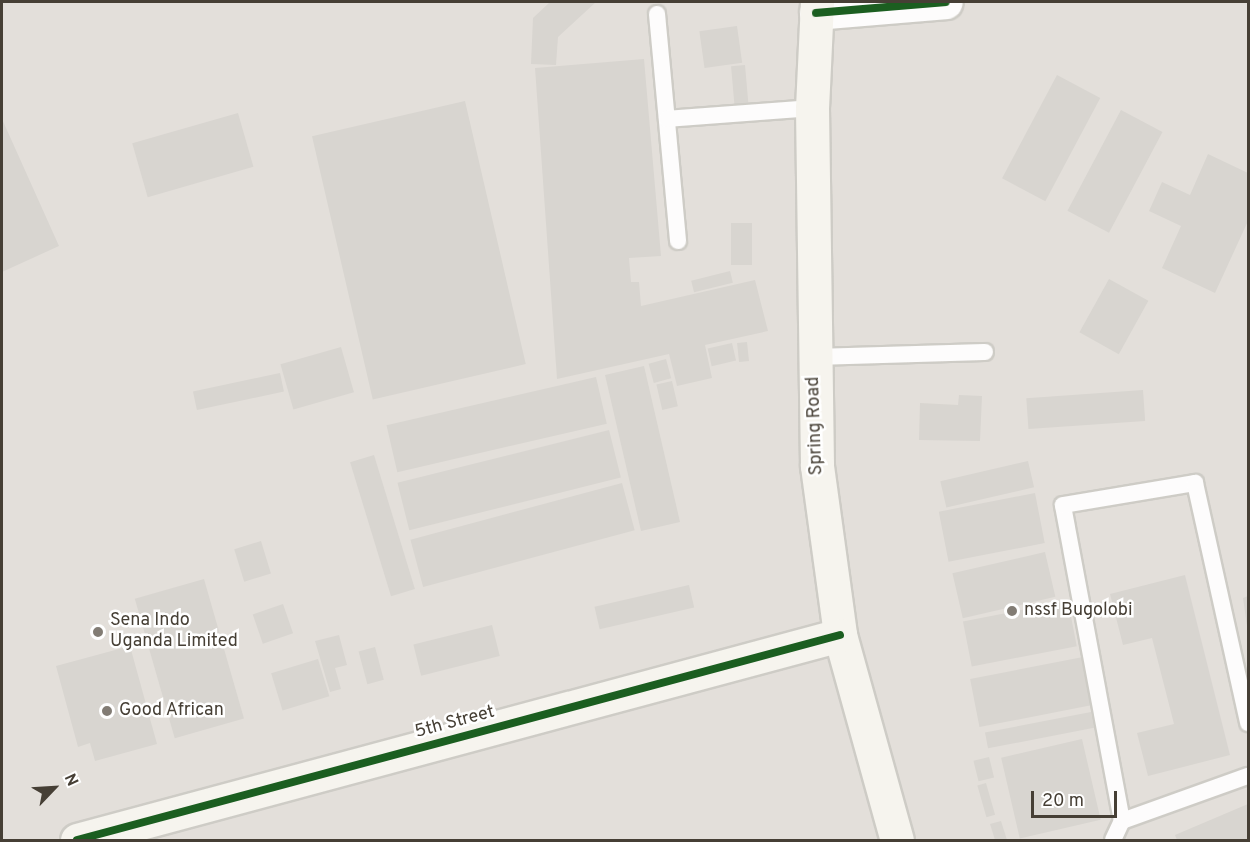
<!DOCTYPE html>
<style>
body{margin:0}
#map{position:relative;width:1250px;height:842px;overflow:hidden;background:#f0eee9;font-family:Overpass,sans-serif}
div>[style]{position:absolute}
.industrial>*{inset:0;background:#e3dfda;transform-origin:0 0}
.building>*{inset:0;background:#d8d5d0;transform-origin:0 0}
.roads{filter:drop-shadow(2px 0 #ceccc6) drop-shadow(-2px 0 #ceccc6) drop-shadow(0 2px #ceccc6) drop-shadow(0 -2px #ceccc6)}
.lane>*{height:16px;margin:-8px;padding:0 8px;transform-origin:8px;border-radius:8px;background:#fdfcfc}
.street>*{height:33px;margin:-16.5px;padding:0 16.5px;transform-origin:16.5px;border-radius:16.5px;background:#fdfcfc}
.secondary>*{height:33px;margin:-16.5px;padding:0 16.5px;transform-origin:16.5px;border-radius:16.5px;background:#f6f4ee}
.cycleway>*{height:8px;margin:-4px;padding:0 4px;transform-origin:4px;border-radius:4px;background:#1b5e20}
.dots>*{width:16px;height:16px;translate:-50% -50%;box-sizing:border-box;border:3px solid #fff;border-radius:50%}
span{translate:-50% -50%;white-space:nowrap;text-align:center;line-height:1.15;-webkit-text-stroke:5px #fff;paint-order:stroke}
.street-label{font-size:18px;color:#463f35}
.poi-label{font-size:18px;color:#463f35}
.left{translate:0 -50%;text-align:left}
.frame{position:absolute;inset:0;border:3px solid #463f35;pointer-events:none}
.north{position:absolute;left:24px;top:758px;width:60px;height:60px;-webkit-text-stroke:4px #fff;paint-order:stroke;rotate:65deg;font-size:16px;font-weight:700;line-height:24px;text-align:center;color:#463f35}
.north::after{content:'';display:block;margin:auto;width:21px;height:27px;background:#463f35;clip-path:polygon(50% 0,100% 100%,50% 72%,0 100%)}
.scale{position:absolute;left:1031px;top:791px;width:86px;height:27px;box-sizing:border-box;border:3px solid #463f35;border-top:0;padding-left:8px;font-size:18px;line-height:21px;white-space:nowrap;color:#463f35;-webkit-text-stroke:4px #fff;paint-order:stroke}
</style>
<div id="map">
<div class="industrial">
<div style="left:2px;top:2px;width:1246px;height:838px"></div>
</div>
<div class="building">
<div style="clip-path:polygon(550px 2px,596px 2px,558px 37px,556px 65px,531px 64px,533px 18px)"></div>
<div style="left:737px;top:26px;width:37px;height:38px;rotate:82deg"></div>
<div style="clip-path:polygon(644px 59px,661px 256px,629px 258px,631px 282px,639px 282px,641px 306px,755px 280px,768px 331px,705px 345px,712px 378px,677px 386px,669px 354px,557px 379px,535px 68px)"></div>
<div style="left:745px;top:65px;width:38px;height:14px;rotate:85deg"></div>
<div style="left:1057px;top:75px;width:49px;height:117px;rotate:28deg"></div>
<div style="left:465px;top:101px;width:270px;height:157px;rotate:77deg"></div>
<div style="left:1121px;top:110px;width:47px;height:114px;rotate:28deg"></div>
<div style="left:238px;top:113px;width:56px;height:110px;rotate:74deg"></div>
<div style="clip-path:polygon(2px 119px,59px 246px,2px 272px)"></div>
<div style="clip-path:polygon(1208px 154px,1248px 173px,1248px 221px,1215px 293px,1162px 268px,1181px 226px,1149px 211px,1162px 182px,1190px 195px)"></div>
<div style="left:731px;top:223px;width:21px;height:42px"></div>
<div style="left:730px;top:271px;width:12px;height:40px;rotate:76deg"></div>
<div style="left:1109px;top:279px;width:45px;height:61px;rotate:29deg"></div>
<div style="left:747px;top:342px;width:19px;height:10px;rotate:84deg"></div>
<div style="left:732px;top:343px;width:18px;height:25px;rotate:77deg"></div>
<div style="left:341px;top:347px;width:47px;height:63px;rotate:74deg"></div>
<div style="left:666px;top:359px;width:20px;height:18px;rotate:75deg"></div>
<div style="left:644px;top:366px;width:160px;height:40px;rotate:77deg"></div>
<div style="left:280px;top:373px;width:19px;height:89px;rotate:78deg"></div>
<div style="left:596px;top:377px;width:48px;height:215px;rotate:77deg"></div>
<div style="left:672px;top:381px;width:26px;height:16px;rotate:77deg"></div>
<div style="left:1143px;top:390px;width:31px;height:117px;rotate:86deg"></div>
<div style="clip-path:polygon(959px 395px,982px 396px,980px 441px,919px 440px,920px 403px,958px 405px)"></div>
<div style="left:609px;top:430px;width:49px;height:218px;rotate:76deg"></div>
<div style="left:374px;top:455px;width:140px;height:25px;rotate:73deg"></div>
<div style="left:1028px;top:461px;width:27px;height:90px;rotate:77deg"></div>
<div style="left:622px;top:483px;width:49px;height:219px;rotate:75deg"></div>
<div style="left:1035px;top:493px;width:51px;height:98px;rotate:79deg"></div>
<div style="left:261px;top:541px;width:34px;height:28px;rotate:73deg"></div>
<div style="left:1045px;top:552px;width:46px;height:95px;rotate:77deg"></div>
<div style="clip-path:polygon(1185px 575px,1230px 755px,1148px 776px,1137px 733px,1174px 724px,1152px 638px,1123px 645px,1110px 594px)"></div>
<div style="left:204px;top:579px;width:145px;height:72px;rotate:74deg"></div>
<div style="left:689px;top:585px;width:23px;height:97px;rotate:77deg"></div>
<div style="clip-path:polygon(1248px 596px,1248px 626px,1247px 626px,1243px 598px)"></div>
<div style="left:1068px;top:601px;width:46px;height:107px;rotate:79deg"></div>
<div style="left:283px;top:604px;width:31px;height:32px;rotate:71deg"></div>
<div style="left:492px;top:625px;width:32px;height:81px;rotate:76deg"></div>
<div style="clip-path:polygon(339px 635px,347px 665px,335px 668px,341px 689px,330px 692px,315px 641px)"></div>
<div style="clip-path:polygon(130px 646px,157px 744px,95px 761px,90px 743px,78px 747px,56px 666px)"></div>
<div style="left:375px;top:647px;width:34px;height:17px;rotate:75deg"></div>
<div style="left:1083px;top:657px;width:49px;height:115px;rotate:79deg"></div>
<div style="left:318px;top:659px;width:39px;height:49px;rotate:73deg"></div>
<div style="left:1091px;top:712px;width:16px;height:108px;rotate:79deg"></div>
<div style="left:1082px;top:739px;width:83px;height:83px;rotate:77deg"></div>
<div style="left:989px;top:757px;width:21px;height:16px;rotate:76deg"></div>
<div style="left:986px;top:783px;width:33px;height:9px;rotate:74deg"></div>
<div style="clip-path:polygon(1248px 804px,1248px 840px,1177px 840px,1175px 835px)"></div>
<div style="clip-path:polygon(1001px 821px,1007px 840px,995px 840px,990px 824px)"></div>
</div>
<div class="roads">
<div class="lane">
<div style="left:657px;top:14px;width:228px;rotate:84.7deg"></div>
<div style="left:667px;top:119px;width:145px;rotate:-4.3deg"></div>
<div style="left:814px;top:357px;width:171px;rotate:-1.7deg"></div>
<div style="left:1122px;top:821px;width:134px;rotate:-19.7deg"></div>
<div style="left:1113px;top:840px;width:21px;rotate:-65deg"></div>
<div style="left:1122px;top:821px;width:321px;rotate:-100.6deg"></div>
<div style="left:1063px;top:505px;width:134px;rotate:-9.5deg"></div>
<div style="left:1195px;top:483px;width:246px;rotate:77.5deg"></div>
</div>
<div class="street">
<div style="left:816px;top:13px;width:130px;rotate:-4.8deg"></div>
</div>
<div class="secondary">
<div style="left:817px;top:2px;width:106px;rotate:92.7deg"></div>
<div style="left:812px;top:108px;width:358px;rotate:89.2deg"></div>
<div style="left:817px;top:466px;width:171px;rotate:82.2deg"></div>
<div style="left:840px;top:635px;width:213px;rotate:74.5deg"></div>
<div style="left:77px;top:840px;width:790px;rotate:-15.04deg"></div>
</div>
</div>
<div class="cycleway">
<div style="left:816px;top:13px;width:130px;rotate:-4.8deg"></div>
<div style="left:77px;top:840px;width:790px;rotate:-15.04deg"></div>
</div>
<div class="dots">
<div style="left:1012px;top:611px;background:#827c74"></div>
<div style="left:98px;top:632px;background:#827c74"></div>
<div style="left:107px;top:711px;background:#827c74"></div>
</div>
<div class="street-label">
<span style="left:816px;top:426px;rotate:-92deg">Spring Road</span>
<span style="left:455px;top:723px;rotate:-15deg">5th Street</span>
</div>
<div class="poi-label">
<span class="left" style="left:1024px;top:611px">nssf Bugolobi</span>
<span class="left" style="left:110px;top:632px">Sena Indo<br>Uganda Limited</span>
<span class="left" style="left:119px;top:711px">Good African</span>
</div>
<div class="frame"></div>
<div class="north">N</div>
<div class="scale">20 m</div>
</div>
